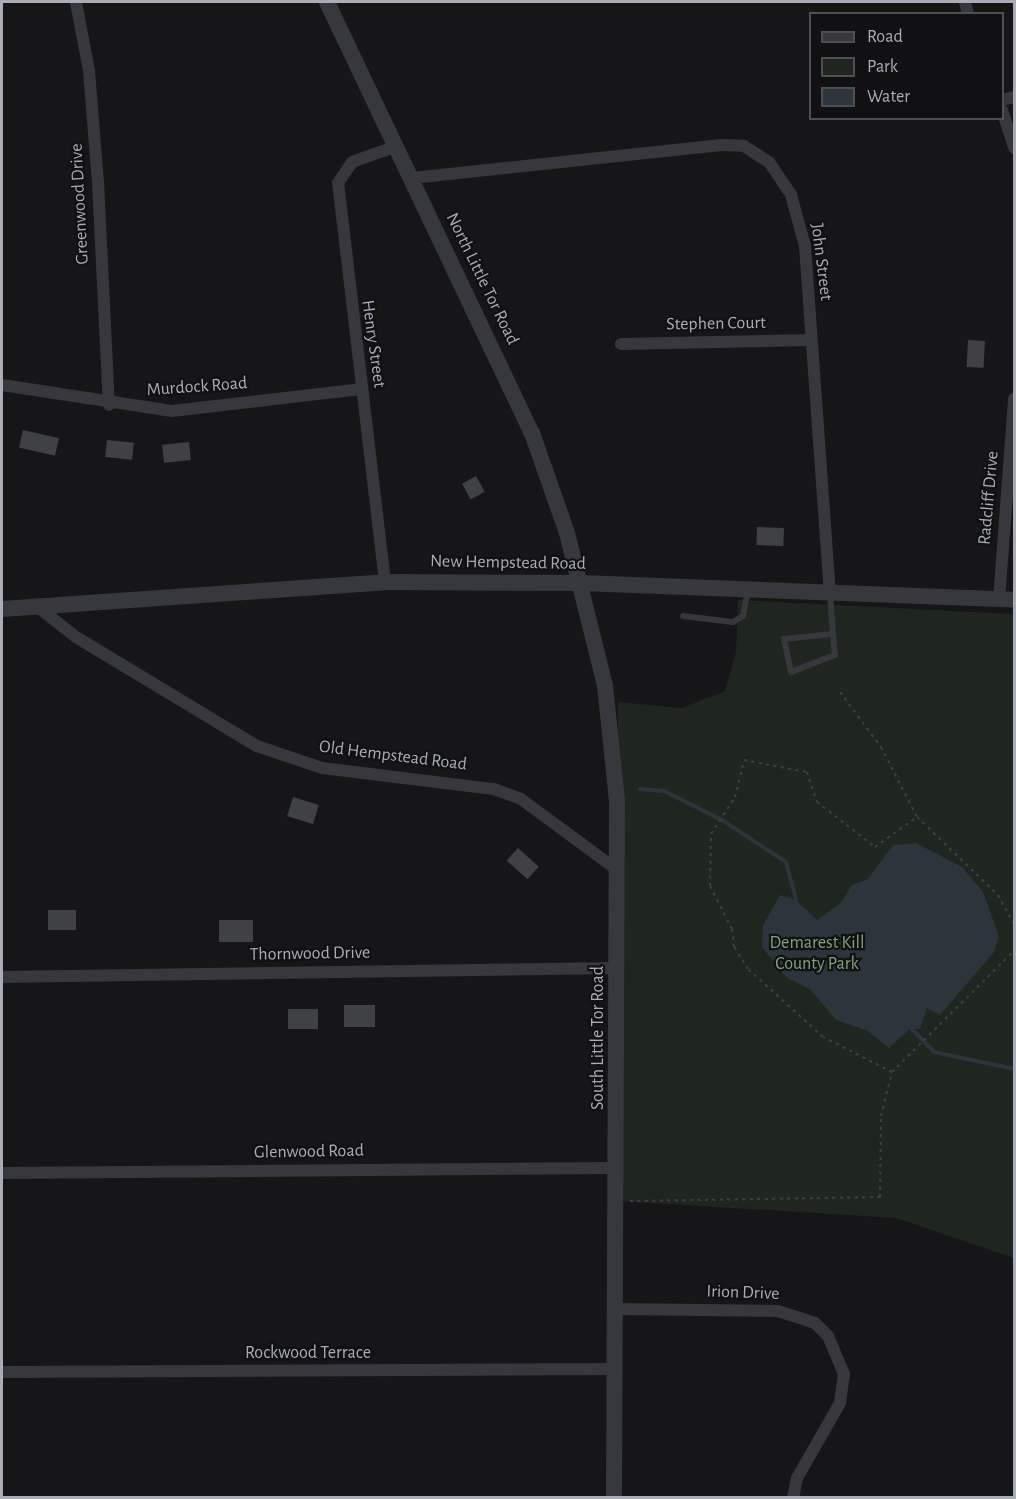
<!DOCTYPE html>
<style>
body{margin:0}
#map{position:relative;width:1016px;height:1499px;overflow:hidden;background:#161618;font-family:"Alegreya Sans",sans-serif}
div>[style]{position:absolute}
.green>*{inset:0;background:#1e261f}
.water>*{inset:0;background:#2c353c}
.stream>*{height:4px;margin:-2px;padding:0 2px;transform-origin:2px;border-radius:2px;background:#2c353c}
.building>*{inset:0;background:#404145;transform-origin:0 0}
.path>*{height:2px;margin-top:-1px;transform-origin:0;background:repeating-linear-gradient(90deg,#3d3f44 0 3px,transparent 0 7.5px)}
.service>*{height:6px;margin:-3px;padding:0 3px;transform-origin:3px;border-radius:3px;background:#37383d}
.minor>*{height:12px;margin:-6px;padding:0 6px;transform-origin:6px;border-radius:6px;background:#37383d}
.tertiary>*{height:16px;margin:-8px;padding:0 8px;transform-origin:8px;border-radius:8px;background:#37383d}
span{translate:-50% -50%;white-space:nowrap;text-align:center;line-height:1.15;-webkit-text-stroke:4.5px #111113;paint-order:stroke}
.street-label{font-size:18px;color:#a8adb8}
.park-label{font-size:18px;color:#7fa381}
.frame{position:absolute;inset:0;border:3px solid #a8adb8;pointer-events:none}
.legend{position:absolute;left:809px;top:12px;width:195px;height:108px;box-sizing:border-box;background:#111113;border:2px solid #4d4f55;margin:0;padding:8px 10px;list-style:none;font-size:18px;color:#a8adb8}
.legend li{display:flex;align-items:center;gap:12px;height:30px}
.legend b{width:30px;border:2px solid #4d4f55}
</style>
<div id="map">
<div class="green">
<div style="clip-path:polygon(738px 600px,1014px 614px,1014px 1258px,896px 1218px,619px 1201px,618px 702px,682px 708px,725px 691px,736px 652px)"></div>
</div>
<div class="water">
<div style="clip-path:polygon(916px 843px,962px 867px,983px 892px,999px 936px,994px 952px,940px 1015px,927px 1008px,920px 1029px,911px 1028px,889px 1048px,868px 1031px,836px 1020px,811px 990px,786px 977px,762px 947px,763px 925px,780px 895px,796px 900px,817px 920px,841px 903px,852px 885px,868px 879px,893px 845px)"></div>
</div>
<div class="stream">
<div style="left:640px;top:789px;width:24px;rotate:5deg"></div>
<div style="left:664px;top:791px;width:65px;rotate:26.6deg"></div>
<div style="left:722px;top:820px;width:77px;rotate:33.3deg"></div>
<div style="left:786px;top:862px;width:39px;rotate:75deg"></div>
<div style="left:911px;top:1028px;width:33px;rotate:46deg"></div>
<div style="left:934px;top:1052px;width:82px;rotate:12deg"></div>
</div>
<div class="building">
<div style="left:968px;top:340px;width:17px;height:27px;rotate:3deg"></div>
<div style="left:23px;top:430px;width:37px;height:18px;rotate:13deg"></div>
<div style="left:107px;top:440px;width:27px;height:17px;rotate:6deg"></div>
<div style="left:189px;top:442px;width:18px;height:27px;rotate:84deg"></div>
<div style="left:476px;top:476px;width:18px;height:16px;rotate:61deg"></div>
<div style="left:757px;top:527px;width:27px;height:18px;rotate:2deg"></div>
<div style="left:293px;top:797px;width:27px;height:20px;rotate:17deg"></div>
<div style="left:518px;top:848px;width:28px;height:17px;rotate:42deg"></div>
<div style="left:48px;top:910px;width:28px;height:20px"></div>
<div style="left:219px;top:920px;width:34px;height:22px"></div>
<div style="left:344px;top:1005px;width:31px;height:22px"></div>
<div style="left:288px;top:1009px;width:30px;height:20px"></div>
</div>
<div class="path">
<div style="left:840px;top:692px;width:69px;rotate:53.3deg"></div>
<div style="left:881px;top:747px;width:79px;rotate:62.8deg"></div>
<div style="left:917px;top:817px;width:112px;rotate:43.9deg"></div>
<div style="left:998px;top:895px;width:33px;rotate:61deg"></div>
<div style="left:892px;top:1072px;width:77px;rotate:-153.1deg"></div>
<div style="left:823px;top:1037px;width:101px;rotate:-137.8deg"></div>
<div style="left:748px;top:969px;width:26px;rotate:-122deg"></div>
<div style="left:734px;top:947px;width:18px;rotate:-96deg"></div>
<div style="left:732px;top:929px;width:48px;rotate:-117.1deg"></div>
<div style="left:710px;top:886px;width:52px;rotate:-88.9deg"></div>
<div style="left:711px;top:834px;width:44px;rotate:-57deg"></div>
<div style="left:735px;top:797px;width:38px;rotate:-76deg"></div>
<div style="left:744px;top:760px;width:64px;rotate:10.8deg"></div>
<div style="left:807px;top:772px;width:32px;rotate:72deg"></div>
<div style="left:817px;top:802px;width:73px;rotate:37.8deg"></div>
<div style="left:875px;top:847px;width:52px;rotate:-35.5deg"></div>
<div style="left:630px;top:1201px;width:250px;rotate:-0.9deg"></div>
<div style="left:880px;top:1197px;width:81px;rotate:-89.3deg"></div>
<div style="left:881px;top:1116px;width:45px;rotate:-76deg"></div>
<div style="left:892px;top:1072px;width:172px;rotate:-44.8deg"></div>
</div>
<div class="service">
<div style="left:830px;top:594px;width:40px;rotate:85.7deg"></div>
<div style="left:833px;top:634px;width:21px;rotate:85deg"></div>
<div style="left:835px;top:655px;width:47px;rotate:158.9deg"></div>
<div style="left:791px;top:672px;width:34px;rotate:-102deg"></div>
<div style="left:784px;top:639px;width:49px;rotate:-5.8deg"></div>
<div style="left:683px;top:616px;width:50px;rotate:6.8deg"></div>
<div style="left:733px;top:622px;width:12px;rotate:-31deg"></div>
<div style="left:743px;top:616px;width:26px;rotate:-79deg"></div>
</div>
<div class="minor">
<div style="left:76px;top:2px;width:70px;rotate:79.3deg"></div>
<div style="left:89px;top:71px;width:111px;rotate:85.4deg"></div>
<div style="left:98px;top:182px;width:223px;rotate:87.2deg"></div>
<div style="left:965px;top:2px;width:12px;rotate:76deg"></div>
<div style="left:1002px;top:100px;width:12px;rotate:-14deg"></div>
<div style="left:1002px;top:110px;width:40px;rotate:72deg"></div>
<div style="left:412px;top:178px;width:311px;rotate:-6.1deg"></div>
<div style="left:721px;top:145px;width:23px;rotate:2deg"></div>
<div style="left:744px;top:146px;width:30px;rotate:33deg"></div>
<div style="left:769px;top:162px;width:40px;rotate:56deg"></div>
<div style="left:791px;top:195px;width:53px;rotate:74.6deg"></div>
<div style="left:805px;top:246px;width:348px;rotate:85.9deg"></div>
<div style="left:621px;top:344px;width:190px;rotate:-1.2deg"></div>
<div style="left:2px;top:385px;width:172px;rotate:8.7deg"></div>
<div style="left:172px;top:411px;width:190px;rotate:-6.6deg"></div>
<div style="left:385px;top:582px;width:402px;rotate:-96.7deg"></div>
<div style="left:338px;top:183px;width:25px;rotate:-56deg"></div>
<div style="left:352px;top:162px;width:48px;rotate:-19.6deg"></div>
<div style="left:999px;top:600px;width:202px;rotate:-85.7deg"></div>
<div style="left:39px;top:608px;width:47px;rotate:38.1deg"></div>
<div style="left:76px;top:637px;width:211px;rotate:31.1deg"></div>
<div style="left:257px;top:746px;width:69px;rotate:18.7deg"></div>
<div style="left:322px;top:768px;width:173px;rotate:7deg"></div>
<div style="left:494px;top:789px;width:29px;rotate:20deg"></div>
<div style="left:521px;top:799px;width:118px;rotate:36.4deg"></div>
<div style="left:2px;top:977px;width:616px;rotate:-0.84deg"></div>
<div style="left:2px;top:1173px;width:615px;rotate:-0.47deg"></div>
<div style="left:616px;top:1309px;width:162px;rotate:0.7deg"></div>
<div style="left:778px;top:1311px;width:39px;rotate:18deg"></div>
<div style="left:815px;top:1323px;width:18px;rotate:45deg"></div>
<div style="left:828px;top:1336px;width:41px;rotate:67.2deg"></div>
<div style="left:844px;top:1374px;width:29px;rotate:98deg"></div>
<div style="left:840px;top:1403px;width:86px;rotate:119.8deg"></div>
<div style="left:797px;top:1478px;width:20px;rotate:101deg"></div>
<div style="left:2px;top:1372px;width:613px;rotate:-0.28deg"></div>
</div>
<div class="tertiary">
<div style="left:327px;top:2px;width:477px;rotate:64.6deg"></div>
<div style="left:532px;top:433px;width:106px;rotate:70.7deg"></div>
<div style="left:567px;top:533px;width:157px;rotate:76deg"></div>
<div style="left:605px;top:685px;width:117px;rotate:84.1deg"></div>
<div style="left:617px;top:801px;width:697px;rotate:90.25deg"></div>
<div style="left:2px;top:609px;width:384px;rotate:-4deg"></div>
<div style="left:385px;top:582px;width:196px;rotate:0.3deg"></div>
<div style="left:581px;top:583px;width:433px;rotate:2.2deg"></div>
</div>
<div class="street-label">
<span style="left:80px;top:204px;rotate:-93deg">Greenwood Drive</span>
<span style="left:821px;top:262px;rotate:83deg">John Street</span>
<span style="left:482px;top:279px;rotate:64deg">North Little Tor Road</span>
<span style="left:716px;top:324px;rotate:-1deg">Stephen Court</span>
<span style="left:373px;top:344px;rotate:82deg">Henry Street</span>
<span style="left:197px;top:387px;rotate:-4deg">Murdock Road</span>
<span style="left:989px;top:498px;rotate:-85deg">Radcliff Drive</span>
<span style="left:508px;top:563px;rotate:1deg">New Hempstead Road</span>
<span style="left:393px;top:756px;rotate:7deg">Old Hempstead Road</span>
<span style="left:310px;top:954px;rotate:-1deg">Thornwood Drive</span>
<span style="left:598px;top:1038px;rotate:-90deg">South Little Tor Road</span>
<span style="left:309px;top:1152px;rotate:-1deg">Glenwood Road</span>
<span style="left:743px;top:1293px;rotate:2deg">Irion Drive</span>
<span style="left:308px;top:1353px">Rockwood Terrace</span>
</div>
<div class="park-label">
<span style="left:817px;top:954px">Demarest Kill<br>County Park</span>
</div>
<div class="frame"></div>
<ul class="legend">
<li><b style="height:8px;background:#37383d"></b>Road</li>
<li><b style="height:16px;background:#1e261f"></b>Park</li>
<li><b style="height:16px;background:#2c353c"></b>Water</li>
</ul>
</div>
